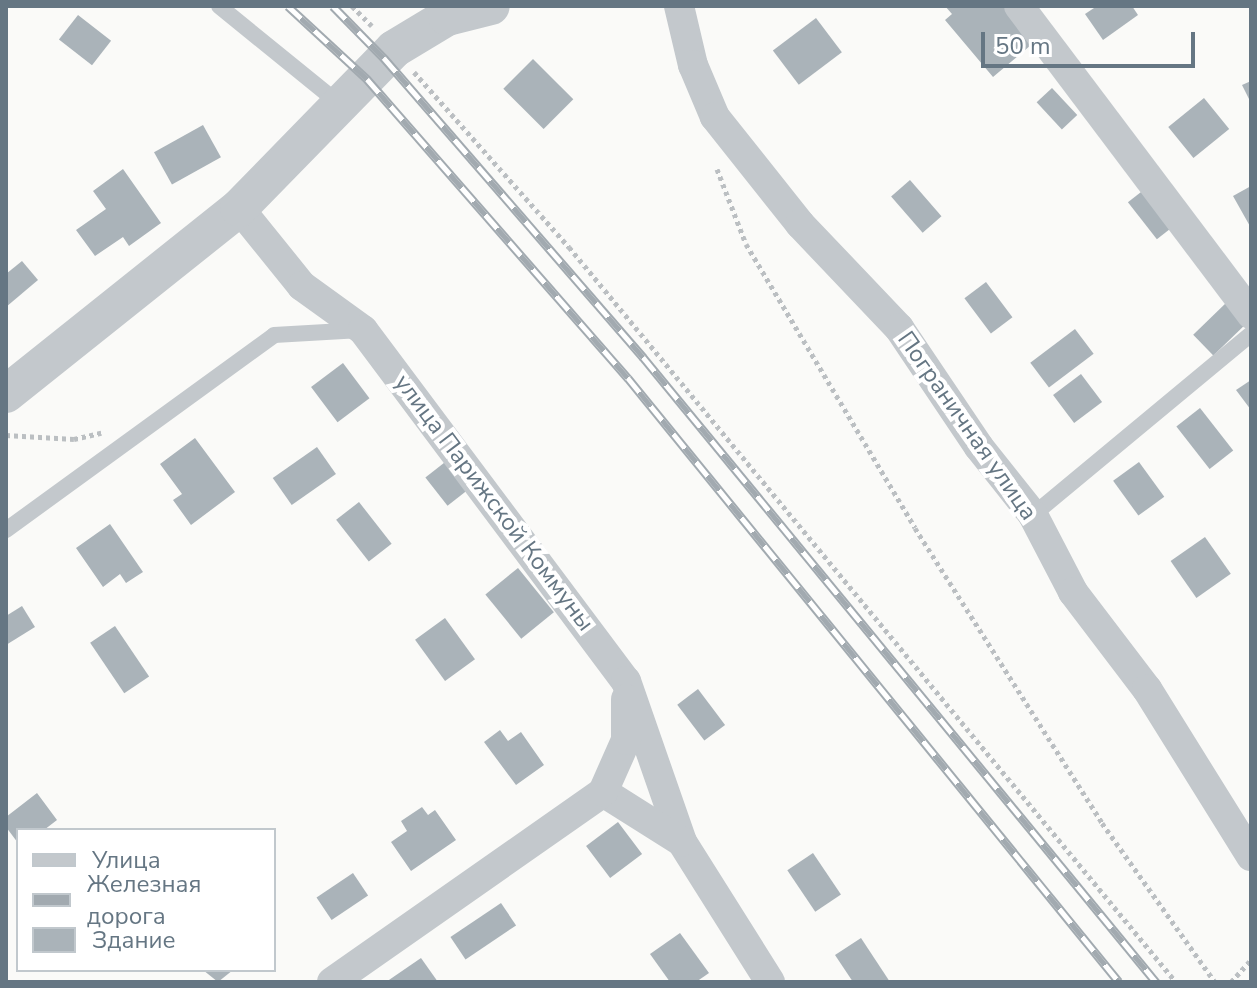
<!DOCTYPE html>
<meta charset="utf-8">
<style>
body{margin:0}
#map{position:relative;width:1257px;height:988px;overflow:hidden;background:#fafaf8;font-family:"Nunito Sans",sans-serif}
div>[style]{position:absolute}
.building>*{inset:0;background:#aab3b9;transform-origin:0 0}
.path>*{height:5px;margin-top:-2.5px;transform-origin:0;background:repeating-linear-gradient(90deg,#bbbfc2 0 4px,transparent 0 8px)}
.service>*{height:16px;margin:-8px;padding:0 8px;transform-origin:8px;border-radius:8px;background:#c3c8cc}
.minor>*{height:30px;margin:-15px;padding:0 15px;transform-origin:15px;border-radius:15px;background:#c3c8cc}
.tertiary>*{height:38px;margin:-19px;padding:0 19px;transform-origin:19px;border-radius:19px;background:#c3c8cc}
.rail>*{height:9px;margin-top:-4.5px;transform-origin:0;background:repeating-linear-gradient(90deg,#fff 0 18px,#a2aab0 0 36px);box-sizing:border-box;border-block:2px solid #a2aab0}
span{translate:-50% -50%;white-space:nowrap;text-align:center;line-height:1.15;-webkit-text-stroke:8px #fff;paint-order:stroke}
.street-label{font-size:24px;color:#657683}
.frame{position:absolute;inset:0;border:8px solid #657683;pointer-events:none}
.legend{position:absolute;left:16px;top:828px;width:260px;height:144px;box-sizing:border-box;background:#fff;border:2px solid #c1c8cd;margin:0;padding:10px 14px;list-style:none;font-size:24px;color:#657683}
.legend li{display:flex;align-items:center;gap:16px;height:40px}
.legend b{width:40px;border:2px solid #c1c8cd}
.scale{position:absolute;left:981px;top:32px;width:214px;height:36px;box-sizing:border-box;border:4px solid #657683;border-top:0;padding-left:10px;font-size:24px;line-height:28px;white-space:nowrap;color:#657683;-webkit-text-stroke:6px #fff;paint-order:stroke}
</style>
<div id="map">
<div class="building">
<div style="clip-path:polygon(945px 6px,1008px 6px,1031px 45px,993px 77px,945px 20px,952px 14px)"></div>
<div style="clip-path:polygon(1097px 6px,1132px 6px,1138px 15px,1103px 40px,1085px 14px)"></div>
<div style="left:78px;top:15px;width:42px;height:31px;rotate:38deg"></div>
<div style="left:816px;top:18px;width:43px;height:54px;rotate:53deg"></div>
<div style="left:533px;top:59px;width:57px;height:42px;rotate:45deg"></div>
<div style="clip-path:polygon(1251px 81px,1251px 103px,1242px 85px)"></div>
<div style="left:1052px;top:88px;width:37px;height:21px;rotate:47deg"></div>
<div style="left:1204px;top:98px;width:40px;height:46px;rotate:51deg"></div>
<div style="left:203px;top:125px;width:37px;height:56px;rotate:61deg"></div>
<div style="clip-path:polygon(123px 169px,161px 223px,129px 246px,123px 237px,95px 256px,76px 230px,106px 209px,93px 191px)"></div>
<div style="left:910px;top:180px;width:48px;height:25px;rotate:49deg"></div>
<div style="left:1150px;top:185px;width:47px;height:28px;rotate:52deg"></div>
<div style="clip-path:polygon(1251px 186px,1251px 228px,1233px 196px)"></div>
<div style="clip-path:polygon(22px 261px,38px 280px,6px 307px,6px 274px)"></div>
<div style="left:986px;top:282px;width:44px;height:27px;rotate:53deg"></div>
<div style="left:1227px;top:302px;width:29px;height:47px;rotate:46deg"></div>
<div style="left:1075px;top:329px;width:31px;height:56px;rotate:53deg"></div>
<div style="left:343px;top:363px;width:44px;height:40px;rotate:53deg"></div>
<div style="left:1081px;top:374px;width:35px;height:35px;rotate:53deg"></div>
<div style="clip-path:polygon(1251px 380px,1251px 410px,1236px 390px)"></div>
<div style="left:1200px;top:408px;width:54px;height:30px;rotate:52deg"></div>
<div style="clip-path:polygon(195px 438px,235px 492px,191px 525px,173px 500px,182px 494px,160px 464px)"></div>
<div style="left:317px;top:447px;width:33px;height:54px;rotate:55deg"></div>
<div style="left:449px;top:459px;width:36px;height:30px;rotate:52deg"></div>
<div style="left:1139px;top:462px;width:43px;height:32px;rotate:54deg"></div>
<div style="left:359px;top:502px;width:53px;height:29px;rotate:52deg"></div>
<div style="clip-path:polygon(110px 524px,143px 572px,126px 583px,120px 574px,103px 587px,76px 548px)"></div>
<div style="left:1205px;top:537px;width:45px;height:42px;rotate:55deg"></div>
<div style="left:518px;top:568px;width:57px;height:42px;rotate:51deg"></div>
<div style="clip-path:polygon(22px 606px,35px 627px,6px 645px,6px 616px)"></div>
<div style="left:445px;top:618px;width:51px;height:37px;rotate:54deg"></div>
<div style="left:115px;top:626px;width:61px;height:30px;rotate:56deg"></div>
<div style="left:698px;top:689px;width:45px;height:26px;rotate:53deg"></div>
<div style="clip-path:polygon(500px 730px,508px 741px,521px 732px,544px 765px,516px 785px,484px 742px)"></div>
<div style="clip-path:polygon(37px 793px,57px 820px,44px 830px,18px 830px,18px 843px,6px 827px,6px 817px)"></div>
<div style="clip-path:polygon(422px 807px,428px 815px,435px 810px,456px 840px,411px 871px,391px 842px,407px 831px,401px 821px)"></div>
<div style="left:618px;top:822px;width:40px;height:40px;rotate:53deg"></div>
<div style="left:813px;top:853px;width:50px;height:31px;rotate:56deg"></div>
<div style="left:353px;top:873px;width:27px;height:44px;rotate:56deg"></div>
<div style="left:501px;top:903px;width:27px;height:61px;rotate:56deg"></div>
<div style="clip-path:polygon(680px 933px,709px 973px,696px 982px,670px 982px,650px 954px)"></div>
<div style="clip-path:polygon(861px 938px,890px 982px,853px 982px,835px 955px)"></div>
<div style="clip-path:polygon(421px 958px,438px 982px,386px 982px)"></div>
<div style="clip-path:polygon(203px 970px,233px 970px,218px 982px)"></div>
</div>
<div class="path">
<div style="left:352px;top:6px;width:28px;rotate:45deg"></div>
<div style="left:414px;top:72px;width:234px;rotate:48.5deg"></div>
<div style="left:569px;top:247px;width:953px;rotate:50.45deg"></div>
<div style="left:717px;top:169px;width:80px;rotate:68.9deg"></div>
<div style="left:746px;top:244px;width:330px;rotate:59.2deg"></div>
<div style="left:915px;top:528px;width:349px;rotate:57.6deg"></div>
<div style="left:1102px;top:823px;width:195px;rotate:54.6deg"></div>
<div style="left:6px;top:435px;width:68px;rotate:3.4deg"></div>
<div style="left:74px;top:439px;width:28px;rotate:-13deg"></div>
<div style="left:1231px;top:982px;width:30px;rotate:-48deg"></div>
</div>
<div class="service">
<div style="left:219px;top:6px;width:157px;rotate:39.1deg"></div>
<div style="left:1033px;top:515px;width:283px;rotate:-39.7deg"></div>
<div style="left:6px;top:530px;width:331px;rotate:-36deg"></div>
<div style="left:274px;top:335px;width:87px;rotate:-3.3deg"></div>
</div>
<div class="minor">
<div style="left:679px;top:6px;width:61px;rotate:76.7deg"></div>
<div style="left:693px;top:65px;width:56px;rotate:67.1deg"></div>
<div style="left:715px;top:117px;width:137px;rotate:51.5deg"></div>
<div style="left:800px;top:224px;width:144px;rotate:46.4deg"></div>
<div style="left:899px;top:328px;width:143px;rotate:56.1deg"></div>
<div style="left:979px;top:447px;width:87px;rotate:51.5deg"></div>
<div style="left:1033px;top:515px;width:87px;rotate:62.5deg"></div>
<div style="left:1073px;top:592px;width:122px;rotate:52.7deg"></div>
<div style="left:1147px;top:689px;width:197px;rotate:58.1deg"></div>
<div style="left:1019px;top:6px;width:386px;rotate:53deg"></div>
<div style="left:239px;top:208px;width:100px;rotate:51.1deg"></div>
<div style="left:302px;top:286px;width:75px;rotate:35.8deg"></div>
<div style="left:363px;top:330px;width:439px;rotate:53.2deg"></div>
<div style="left:626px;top:681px;width:170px;rotate:70.8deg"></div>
<div style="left:682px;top:842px;width:165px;rotate:57.8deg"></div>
<div style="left:603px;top:792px;width:93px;rotate:32.3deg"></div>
<div style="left:332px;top:982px;width:331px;rotate:-35deg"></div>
<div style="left:603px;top:792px;width:57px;rotate:-66.1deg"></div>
<div style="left:626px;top:740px;width:41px;rotate:-90deg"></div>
</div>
<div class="tertiary">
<div style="left:6px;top:394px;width:298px;rotate:-38.6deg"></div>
<div style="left:239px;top:208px;width:222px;rotate:-45.7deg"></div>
<div style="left:394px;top:49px;width:62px;rotate:-31.1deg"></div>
<div style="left:447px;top:17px;width:45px;rotate:-14deg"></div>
</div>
<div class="rail">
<div style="left:288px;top:6px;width:108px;rotate:42.7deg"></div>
<div style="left:367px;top:79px;width:397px;rotate:48.9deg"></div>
<div style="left:628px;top:378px;width:778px;rotate:50.89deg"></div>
<div style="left:333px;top:6px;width:73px;rotate:45.6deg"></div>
<div style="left:384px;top:58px;width:396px;rotate:49.1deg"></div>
<div style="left:643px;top:357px;width:809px;rotate:50.62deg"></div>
</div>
<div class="street-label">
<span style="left:967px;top:426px;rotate:55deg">Пограничная улица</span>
<span style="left:494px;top:503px;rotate:53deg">улица Парижской Коммуны</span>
</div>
<div class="frame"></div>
<ul class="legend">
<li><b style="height:10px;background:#c3c8cc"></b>Улица</li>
<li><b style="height:10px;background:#a2aab0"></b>Железная дорога</li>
<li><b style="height:22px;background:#aab3b9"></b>Здание</li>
</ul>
<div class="scale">50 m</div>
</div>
